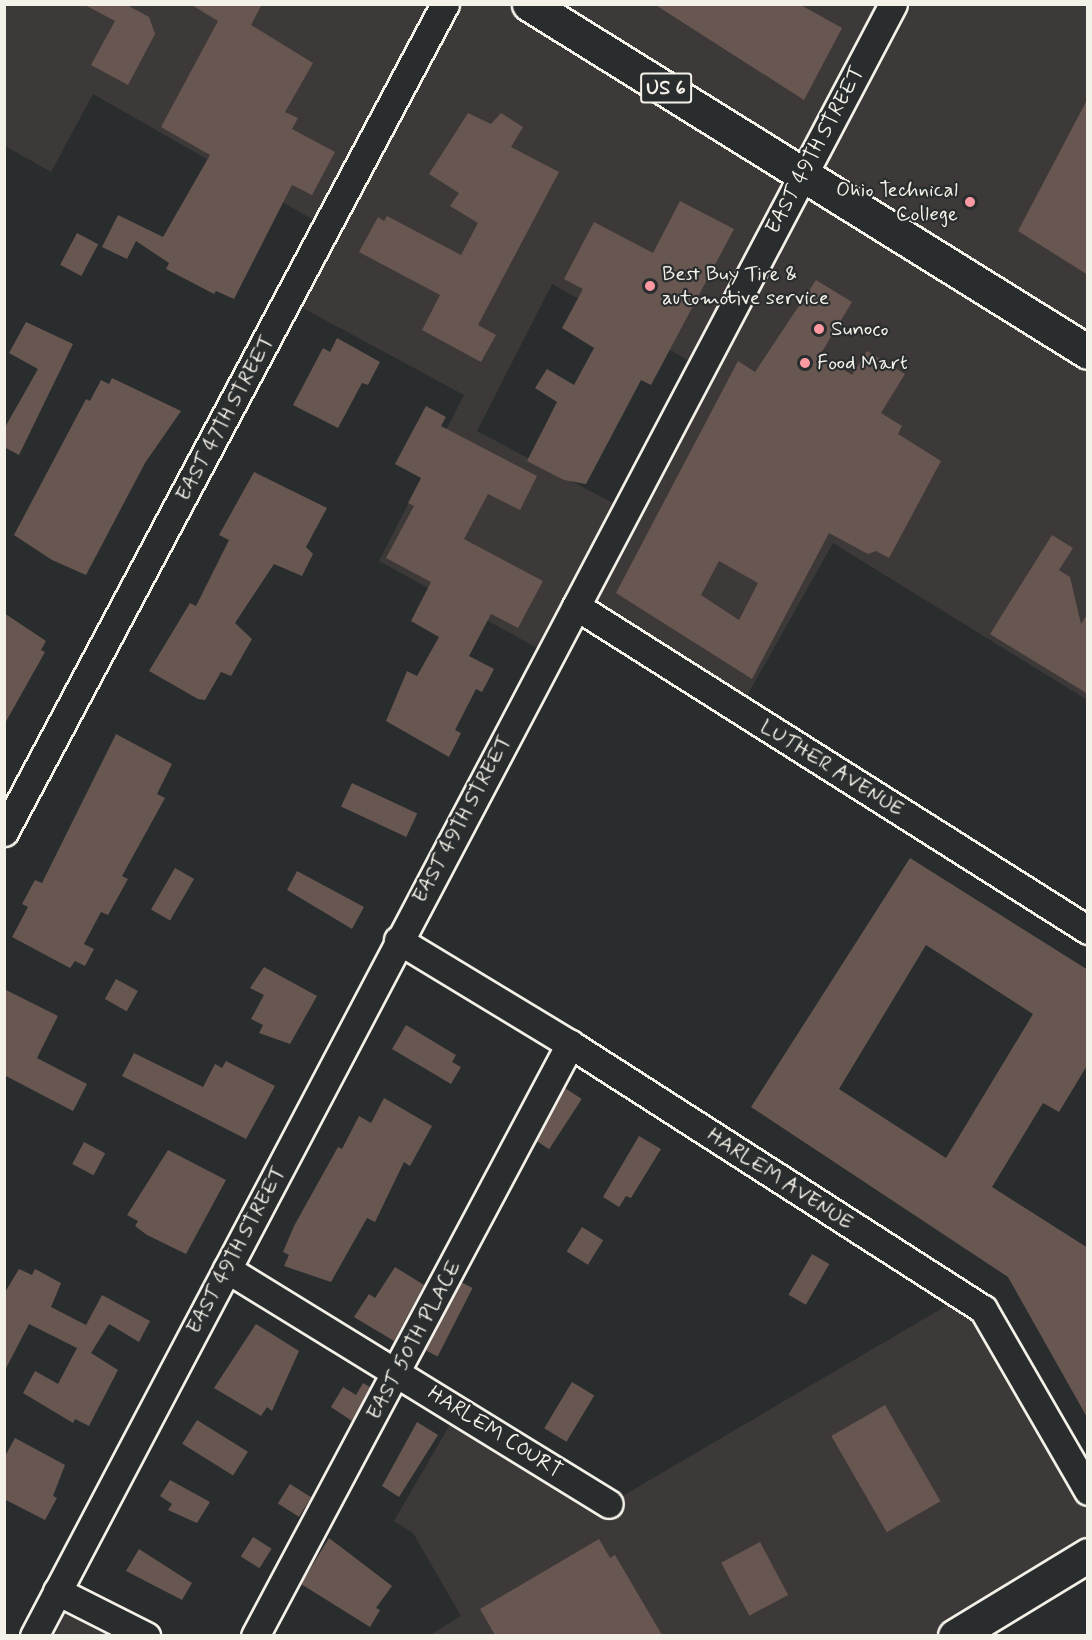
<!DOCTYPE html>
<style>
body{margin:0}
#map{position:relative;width:1092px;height:1640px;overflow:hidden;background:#2a2d2e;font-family:Mynerve,sans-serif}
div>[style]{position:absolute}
.built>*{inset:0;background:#3d3938}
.building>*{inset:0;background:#685651;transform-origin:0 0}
.roads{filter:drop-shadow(2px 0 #f4f1e8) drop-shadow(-2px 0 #f4f1e8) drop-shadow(0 2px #f4f1e8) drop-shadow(0 -2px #f4f1e8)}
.minor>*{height:27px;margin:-13.5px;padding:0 13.5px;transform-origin:13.5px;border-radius:13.5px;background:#2a2d2e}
.primary>*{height:33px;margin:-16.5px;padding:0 16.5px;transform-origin:16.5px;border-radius:16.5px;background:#2a2d2e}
.dots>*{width:16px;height:16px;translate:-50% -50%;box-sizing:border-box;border:3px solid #2a2d2e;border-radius:50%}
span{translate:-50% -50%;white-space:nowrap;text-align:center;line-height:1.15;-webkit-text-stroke:4.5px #2a2d2e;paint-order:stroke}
.shield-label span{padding:2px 4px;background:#2a2d2e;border:2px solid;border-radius:4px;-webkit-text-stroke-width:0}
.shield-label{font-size:20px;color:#f4f1e8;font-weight:700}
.street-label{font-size:21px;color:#f4f1e8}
.poi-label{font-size:21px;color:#f4f1e8}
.right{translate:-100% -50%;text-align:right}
.left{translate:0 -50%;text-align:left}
.frame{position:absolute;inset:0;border:6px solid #f4f1e8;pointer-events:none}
</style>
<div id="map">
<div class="built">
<div style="clip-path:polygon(evenodd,5px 5px,1087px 5px,1087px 700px,833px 543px,739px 710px,577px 606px,550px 655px,379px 561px,464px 395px,288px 300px,326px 227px,93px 94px,51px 172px,5px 146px,5px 5px,552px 284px,700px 367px,626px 510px,477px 431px,552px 284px)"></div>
<div style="clip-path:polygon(963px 1296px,1087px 1491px,1088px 1555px,955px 1635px,428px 1636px,461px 1616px,413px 1533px,394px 1521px,459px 1409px,609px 1504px)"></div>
<div style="clip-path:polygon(57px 1591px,146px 1636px,34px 1636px)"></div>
</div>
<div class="building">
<div style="clip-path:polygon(83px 4px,125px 4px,149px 17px,155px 34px,128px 85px,91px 65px,115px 21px)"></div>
<div style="clip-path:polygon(190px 4px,262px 4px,251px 25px,313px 63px,285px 112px,298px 118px,292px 129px,335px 152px,312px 195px,292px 185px,234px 299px,216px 291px,214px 294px,166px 269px,169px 263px,136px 241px,127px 259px,102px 247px,118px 215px,163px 237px,210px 155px,161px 127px,218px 21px)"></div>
<div style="clip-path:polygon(654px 4px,799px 4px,842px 28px,804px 100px)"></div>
<div style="clip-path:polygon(1088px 98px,1088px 275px,1018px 231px)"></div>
<div style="clip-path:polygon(468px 113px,491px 124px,501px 113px,523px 127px,511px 147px,559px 172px,478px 325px,496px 335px,481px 362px,422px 330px,440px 295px,359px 252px,378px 217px,384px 221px,387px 216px,461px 255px,478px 223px,450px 206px,459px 193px,429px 174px)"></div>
<div style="clip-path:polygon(680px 201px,734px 229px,651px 385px,641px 380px,586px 484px,564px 480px,527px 461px,557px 402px,535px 388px,547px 369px,574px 385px,594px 348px,562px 328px,583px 289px,564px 279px,594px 222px,653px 253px)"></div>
<div style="left:77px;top:233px;width:24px;height:36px;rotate:28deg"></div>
<div style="clip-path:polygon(evenodd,816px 280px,852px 302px,820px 355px,852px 375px,867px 351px,905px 374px,881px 413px,902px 426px,898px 434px,941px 461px,889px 558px,876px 551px,868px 554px,829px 533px,752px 679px,616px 593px,738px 361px,755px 372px,816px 280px,719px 561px,758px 583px,739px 620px,701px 595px,719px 561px)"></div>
<div style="clip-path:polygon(26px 322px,73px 344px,19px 455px,4px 447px,4px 429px,38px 369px,9px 353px)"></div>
<div style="clip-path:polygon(337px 338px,380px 362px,368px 385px,362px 383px,338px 428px,293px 405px,323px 348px,330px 352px)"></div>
<div style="clip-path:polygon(112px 378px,181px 411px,145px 463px,86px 575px,52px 560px,14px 535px,86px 399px,90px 401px,101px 380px,109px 384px)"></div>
<div style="clip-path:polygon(426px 406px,446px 417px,441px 426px,537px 476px,520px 510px,488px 494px,464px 539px,543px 581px,518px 628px,491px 614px,469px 656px,494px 669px,482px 692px,476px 689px,455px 730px,461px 733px,449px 757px,386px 721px,407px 671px,417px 676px,439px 637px,411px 621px,431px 582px,386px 558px,414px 506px,408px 503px,421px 478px,395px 464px)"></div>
<div style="clip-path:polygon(254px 472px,327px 508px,306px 547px,313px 554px,302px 576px,274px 564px,235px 623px,252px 639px,231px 676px,221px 672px,205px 700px,198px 699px,149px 671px,190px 603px,196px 606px,229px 540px,219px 535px)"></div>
<div style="clip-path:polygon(1052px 535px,1073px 548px,1059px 570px,1070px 577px,1081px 624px,1088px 613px,1088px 694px,990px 634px)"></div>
<div style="clip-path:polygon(4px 613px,46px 641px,41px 650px,45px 652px,4px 725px)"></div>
<div style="clip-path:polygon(116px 734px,172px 764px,157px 794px,165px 798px,122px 876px,128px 879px,108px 915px,101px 912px,84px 944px,94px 949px,85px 966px,75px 961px,70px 968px,12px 937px,28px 907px,22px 904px,35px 880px,42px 883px)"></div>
<div style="left:352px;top:783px;width:72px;height:26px;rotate:25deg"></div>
<div style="clip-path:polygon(evenodd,910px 858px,1088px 970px,1088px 1064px,1059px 1112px,1043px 1103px,992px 1187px,1088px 1248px,1088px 1419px,1008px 1277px,751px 1107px,910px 858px,926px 945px,1033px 1014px,946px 1158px,839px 1089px,926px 945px)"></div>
<div style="left:175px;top:868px;width:22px;height:48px;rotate:30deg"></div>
<div style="clip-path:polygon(297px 871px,364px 907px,352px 929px,287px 890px)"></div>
<div style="clip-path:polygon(264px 967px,317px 996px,290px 1044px,259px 1033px,263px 1025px,251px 1019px,264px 995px,250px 988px)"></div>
<div style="left:116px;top:979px;width:25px;height:23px;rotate:29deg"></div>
<div style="clip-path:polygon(4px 989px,58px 1016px,37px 1058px,87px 1084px,73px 1111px,4px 1075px)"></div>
<div style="clip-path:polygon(406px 1025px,456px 1055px,452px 1062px,461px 1067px,451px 1084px,392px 1049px)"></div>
<div style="clip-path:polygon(134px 1053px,203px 1087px,215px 1064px,222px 1068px,226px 1061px,275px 1086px,246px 1139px,122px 1076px)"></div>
<div style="left:565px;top:1088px;width:20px;height:60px;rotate:33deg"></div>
<div style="clip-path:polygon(384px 1098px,432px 1126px,410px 1166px,404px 1162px,375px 1222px,367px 1218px,331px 1282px,284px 1266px,289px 1255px,283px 1252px,294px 1226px,338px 1147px,342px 1149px,359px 1116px,371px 1123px)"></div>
<div style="clip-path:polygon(639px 1136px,661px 1149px,631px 1198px,626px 1196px,619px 1207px,603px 1197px)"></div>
<div style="left:84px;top:1142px;width:24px;height:25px;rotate:28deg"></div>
<div style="clip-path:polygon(168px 1150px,226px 1180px,186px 1254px,147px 1235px,135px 1226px,138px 1221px,127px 1215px)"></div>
<div style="left:582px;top:1227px;width:25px;height:29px;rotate:32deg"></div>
<div style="left:812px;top:1254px;width:20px;height:47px;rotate:30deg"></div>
<div style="clip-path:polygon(395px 1267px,424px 1285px,394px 1341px,354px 1317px,369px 1294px,375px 1298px)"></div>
<div style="clip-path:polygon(19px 1269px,32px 1275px,35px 1269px,61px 1283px,51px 1307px,86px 1325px,102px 1295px,150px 1321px,139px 1342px,109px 1324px,91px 1353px,118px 1370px,89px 1426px,75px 1419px,73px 1423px,23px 1393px,35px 1371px,58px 1384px,77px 1348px,29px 1324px,4px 1372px,4px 1294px)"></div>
<div style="left:461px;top:1282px;width:13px;height:77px;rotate:27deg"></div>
<div style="clip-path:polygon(256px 1324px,299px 1351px,272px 1411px,267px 1407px,261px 1416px,214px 1388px)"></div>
<div style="left:572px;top:1382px;width:26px;height:54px;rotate:31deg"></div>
<div style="clip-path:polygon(363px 1383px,370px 1387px,352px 1421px,331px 1407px,343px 1387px,356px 1395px)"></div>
<div style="left:885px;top:1405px;width:111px;height:62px;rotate:60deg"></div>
<div style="left:197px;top:1420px;width:60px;height:28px;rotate:32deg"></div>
<div style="clip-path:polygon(417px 1422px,438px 1435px,399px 1497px,382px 1486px)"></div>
<div style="clip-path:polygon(15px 1438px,65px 1465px,53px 1496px,57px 1498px,45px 1520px,4px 1499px,4px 1458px)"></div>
<div style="clip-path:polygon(170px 1480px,210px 1502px,197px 1523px,168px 1510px,172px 1504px,160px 1496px)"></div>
<div style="left:290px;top:1484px;width:25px;height:23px;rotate:32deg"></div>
<div style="left:253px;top:1537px;width:22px;height:23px;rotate:32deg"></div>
<div style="clip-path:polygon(329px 1538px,392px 1586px,376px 1608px,380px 1610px,370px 1627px,301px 1584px)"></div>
<div style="clip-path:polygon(599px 1539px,610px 1558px,615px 1555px,662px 1635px,495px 1635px,480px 1609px)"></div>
<div style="left:760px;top:1542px;width:60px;height:44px;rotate:62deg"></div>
<div style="clip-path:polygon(139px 1549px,192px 1583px,182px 1600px,126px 1571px)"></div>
</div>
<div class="roads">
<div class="minor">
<div style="left:576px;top:606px;width:606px;rotate:32.33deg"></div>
<div style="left:4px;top:832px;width:938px;rotate:-61.96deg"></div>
<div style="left:398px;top:940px;width:201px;rotate:31.2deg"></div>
<div style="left:570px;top:1044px;width:491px;rotate:32.7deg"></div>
<div style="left:983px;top:1309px;width:210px;rotate:60deg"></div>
<div style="left:227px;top:1269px;width:448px;rotate:31.6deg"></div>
<div style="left:57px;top:1591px;width:100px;rotate:26.8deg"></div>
<div style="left:34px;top:1636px;width:1844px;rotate:-62.24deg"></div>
<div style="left:255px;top:1636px;width:671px;rotate:-61.98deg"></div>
</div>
<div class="primary">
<div style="left:529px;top:4px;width:658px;rotate:31.9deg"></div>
<div style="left:955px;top:1636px;width:156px;rotate:-31.3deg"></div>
</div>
</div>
<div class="dots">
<div style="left:970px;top:202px;background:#ff9aa2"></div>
<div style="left:650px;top:286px;background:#ff9aa2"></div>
<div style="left:819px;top:329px;background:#ff9aa2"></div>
<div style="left:805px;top:363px;background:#ff9aa2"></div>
</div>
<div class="shield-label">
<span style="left:666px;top:88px">US 6</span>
</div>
<div class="street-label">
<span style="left:815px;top:150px;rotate:-62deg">EAST 49TH STREET</span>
<span style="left:225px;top:418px;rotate:-62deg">EAST 47TH STREET</span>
<span style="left:832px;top:768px;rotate:32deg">LUTHER AVENUE</span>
<span style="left:462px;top:819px;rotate:-62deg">EAST 49TH STREET</span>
<span style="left:780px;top:1179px;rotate:33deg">HARLEM AVENUE</span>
<span style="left:236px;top:1250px;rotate:-62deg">EAST 49TH STREET</span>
<span style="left:414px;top:1340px;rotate:-62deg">EAST 50TH PLACE</span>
<span style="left:495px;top:1432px;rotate:32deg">HARLEM COURT</span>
</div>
<div class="poi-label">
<span class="right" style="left:958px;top:202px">Ohio Technical<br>College</span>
<span class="left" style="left:662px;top:286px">Best Buy Tire &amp;<br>automotive service</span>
<span class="left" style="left:831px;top:329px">Sunoco</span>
<span class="left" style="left:817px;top:363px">Food Mart</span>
</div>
<div class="frame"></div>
</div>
